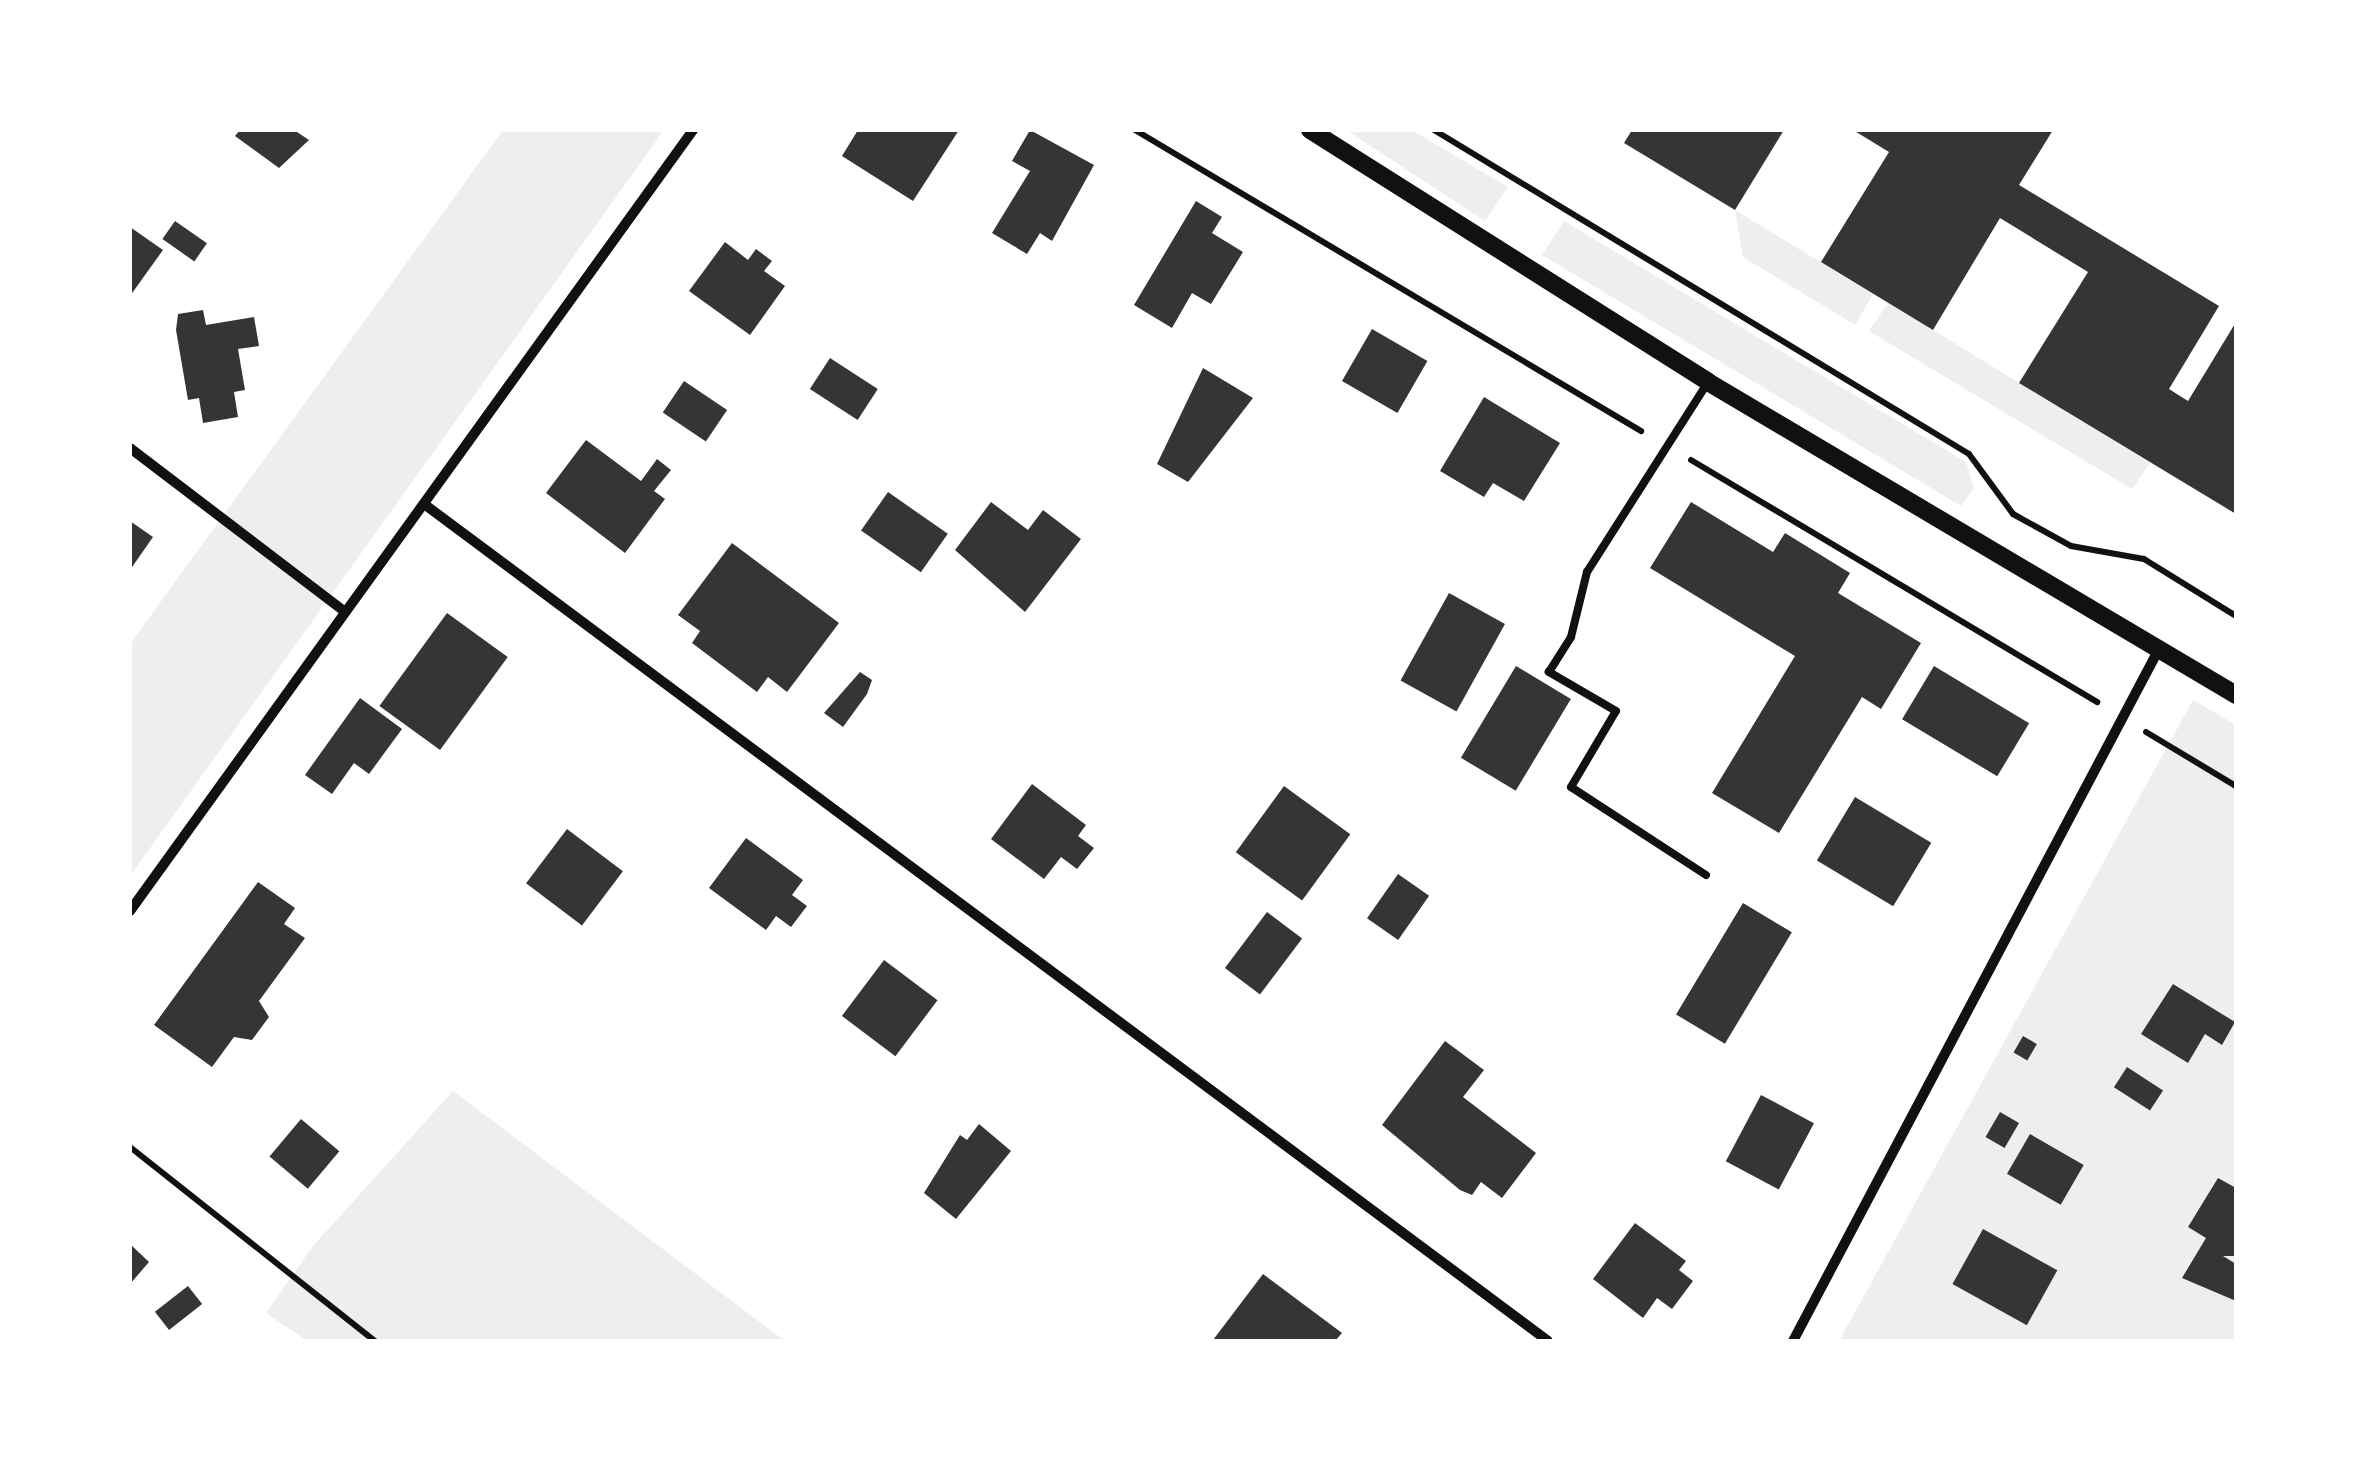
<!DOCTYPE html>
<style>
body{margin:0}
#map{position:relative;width:2366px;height:1471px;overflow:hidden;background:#fff;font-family:Manrope,sans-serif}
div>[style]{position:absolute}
.green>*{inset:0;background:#eee}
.building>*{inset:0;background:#353535;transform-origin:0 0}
.path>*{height:6px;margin:-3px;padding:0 3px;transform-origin:3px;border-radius:3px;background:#111}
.service>*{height:8px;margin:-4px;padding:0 4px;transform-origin:4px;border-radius:4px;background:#111}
.minor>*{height:10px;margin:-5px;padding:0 5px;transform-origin:5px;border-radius:5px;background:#111}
.tertiary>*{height:18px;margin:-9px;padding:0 9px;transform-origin:9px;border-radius:9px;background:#111}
span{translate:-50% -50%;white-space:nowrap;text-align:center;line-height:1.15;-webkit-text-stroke:8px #fff;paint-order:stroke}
.frame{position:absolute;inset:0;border:132px solid #fff;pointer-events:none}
</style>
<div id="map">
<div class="green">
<div style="clip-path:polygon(503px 130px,664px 130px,130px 876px,130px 644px)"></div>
<div style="clip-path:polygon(1346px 130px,1412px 130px,1508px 187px,1485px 221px)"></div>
<div style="clip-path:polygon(1735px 210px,1873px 294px,1855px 325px,1743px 257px)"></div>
<div style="clip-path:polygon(1564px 221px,1966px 462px,1974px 488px,1961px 506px,1542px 255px)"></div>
<div style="clip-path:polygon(1888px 303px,1933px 330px,2150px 463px,2132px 489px,1869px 331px)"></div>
<div style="clip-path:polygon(2193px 700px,2236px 725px,2236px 1341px,1839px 1341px)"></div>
<div style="clip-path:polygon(453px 1091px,785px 1341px,307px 1341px,266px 1313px,313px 1246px)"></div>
</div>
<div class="building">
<div style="clip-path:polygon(240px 130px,294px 130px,309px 140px,279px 168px,235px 136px)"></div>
<div style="clip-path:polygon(858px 130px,959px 130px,913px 201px,842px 156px)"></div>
<div style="clip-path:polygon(1030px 130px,1094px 165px,1052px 241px,1040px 233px,1027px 254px,992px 233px,1030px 171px,1012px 161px)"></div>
<div style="clip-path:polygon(1632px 130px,1784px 130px,1735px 210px,1624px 143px)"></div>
<div style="clip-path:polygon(1853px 130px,2053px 130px,2019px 185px,2219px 306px,2169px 389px,2188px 401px,2236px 322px,2236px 514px,2019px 383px,2088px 272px,2000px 218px,1933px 330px,1821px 262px,1889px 152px)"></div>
<div style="clip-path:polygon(1196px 201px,1222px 217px,1212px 233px,1243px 252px,1211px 304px,1192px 293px,1172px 328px,1134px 305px)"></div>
<div style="left:175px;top:221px;width:39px;height:22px;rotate:35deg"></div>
<div style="clip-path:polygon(130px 227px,163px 250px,130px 296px,132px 254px)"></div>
<div style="clip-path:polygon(725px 242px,748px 260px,756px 249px,772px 261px,764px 271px,785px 286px,750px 335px,689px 291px)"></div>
<div style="clip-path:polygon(203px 310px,206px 325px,254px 317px,259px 346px,238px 349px,245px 390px,234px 392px,238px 417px,203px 423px,199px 398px,188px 400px,176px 330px,178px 314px)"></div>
<div style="left:1372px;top:329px;width:64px;height:60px;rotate:30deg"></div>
<div style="left:830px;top:358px;width:57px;height:37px;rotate:33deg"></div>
<div style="clip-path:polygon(1203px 368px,1253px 398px,1188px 482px,1157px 464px)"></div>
<div style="left:684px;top:381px;width:52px;height:38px;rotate:34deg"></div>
<div style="clip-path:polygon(1484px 397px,1560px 443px,1524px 501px,1493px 483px,1484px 497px,1440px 471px)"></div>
<div style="clip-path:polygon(586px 440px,641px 481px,657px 459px,671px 470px,654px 491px,665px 499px,625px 553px,546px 493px)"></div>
<div style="left:888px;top:492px;width:73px;height:47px;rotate:35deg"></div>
<div style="clip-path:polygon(991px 502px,1028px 530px,1043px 510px,1081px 539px,1025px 612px,955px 550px)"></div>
<div style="clip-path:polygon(1691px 502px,1773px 552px,1785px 533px,1850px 573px,1838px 593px,1921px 643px,1881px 709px,1862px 697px,1779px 833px,1712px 793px,1795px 656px,1650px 568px)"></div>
<div style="clip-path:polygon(130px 521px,153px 537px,130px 570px)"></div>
<div style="clip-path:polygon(732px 543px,839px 623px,787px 692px,768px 677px,757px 692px,692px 643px,700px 631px,678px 615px)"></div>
<div style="left:1449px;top:593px;width:64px;height:100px;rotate:29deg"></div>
<div style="left:447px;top:613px;width:75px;height:115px;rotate:36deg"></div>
<div style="left:1516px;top:666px;width:64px;height:107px;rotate:31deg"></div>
<div style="left:1934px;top:666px;width:111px;height:62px;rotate:31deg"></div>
<div style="clip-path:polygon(860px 672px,872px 680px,867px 694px,843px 727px,824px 713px)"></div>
<div style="clip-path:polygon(360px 698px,402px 729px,369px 774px,354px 763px,332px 794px,305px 775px)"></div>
<div style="clip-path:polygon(1032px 784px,1086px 825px,1078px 836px,1094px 848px,1077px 869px,1061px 857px,1044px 879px,991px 839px)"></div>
<div style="left:1284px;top:786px;width:82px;height:82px;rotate:36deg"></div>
<div style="left:1855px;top:797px;width:89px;height:74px;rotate:31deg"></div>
<div style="left:567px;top:829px;width:70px;height:68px;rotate:37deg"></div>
<div style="clip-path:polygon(746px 838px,803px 880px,792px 895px,807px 906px,791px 927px,776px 916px,766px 930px,709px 888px)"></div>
<div style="left:1398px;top:874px;width:38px;height:54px;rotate:35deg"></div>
<div style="clip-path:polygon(258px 882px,295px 908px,284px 924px,305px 938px,259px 1001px,269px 1017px,252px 1040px,234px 1037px,212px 1067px,154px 1025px)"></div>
<div style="left:1743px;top:903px;width:57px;height:130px;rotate:31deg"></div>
<div style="left:1267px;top:912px;width:44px;height:70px;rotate:37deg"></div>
<div style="left:884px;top:960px;width:67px;height:70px;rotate:37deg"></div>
<div style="clip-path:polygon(2173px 984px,2235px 1022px,2222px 1045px,2205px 1034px,2188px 1063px,2141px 1034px)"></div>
<div style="left:2023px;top:1036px;width:16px;height:19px;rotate:30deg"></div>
<div style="clip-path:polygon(1445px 1041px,1484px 1070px,1463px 1097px,1536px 1153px,1502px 1198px,1481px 1182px,1472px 1195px,1460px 1190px,1382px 1125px)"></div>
<div style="left:2127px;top:1067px;width:43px;height:24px;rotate:33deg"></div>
<div style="left:1761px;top:1095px;width:60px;height:75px;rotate:28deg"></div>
<div style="left:2000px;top:1112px;width:22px;height:29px;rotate:30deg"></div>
<div style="left:301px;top:1119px;width:50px;height:49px;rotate:40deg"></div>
<div style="clip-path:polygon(979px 1124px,1011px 1151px,956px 1219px,924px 1193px,960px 1135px,967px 1140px)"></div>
<div style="left:2030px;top:1134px;width:62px;height:46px;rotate:30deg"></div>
<div style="clip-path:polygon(2218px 1178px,2236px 1188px,2236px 1256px,2223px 1256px,2236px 1264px,2236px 1301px,2182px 1278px,2206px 1238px,2188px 1227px)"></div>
<div style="clip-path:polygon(1635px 1223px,1686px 1261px,1679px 1270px,1693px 1281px,1672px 1309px,1657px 1298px,1643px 1318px,1593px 1279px)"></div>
<div style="left:1983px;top:1229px;width:85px;height:63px;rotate:29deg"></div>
<div style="clip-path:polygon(130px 1244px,149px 1262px,130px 1284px)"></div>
<div style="clip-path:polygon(1263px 1274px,1342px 1333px,1335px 1341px,1213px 1340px)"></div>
<div style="left:188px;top:1286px;width:23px;height:42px;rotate:52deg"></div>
</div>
<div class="path">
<div style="left:1135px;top:130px;width:589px;rotate:30.75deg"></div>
<div style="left:1434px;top:130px;width:625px;rotate:31.2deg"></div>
<div style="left:1969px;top:454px;width:74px;rotate:53.7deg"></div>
<div style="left:2013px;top:514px;width:66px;rotate:28.9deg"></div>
<div style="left:2071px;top:546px;width:74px;rotate:10.1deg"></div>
<div style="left:2144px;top:559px;width:108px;rotate:31.8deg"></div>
<div style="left:1691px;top:460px;width:473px;rotate:30.8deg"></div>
<div style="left:2146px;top:732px;width:105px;rotate:31deg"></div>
<div style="left:130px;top:1147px;width:313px;rotate:38.4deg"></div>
</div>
<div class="service">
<div style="left:1706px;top:875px;width:161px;rotate:-146.9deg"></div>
<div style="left:1571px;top:787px;width:88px;rotate:-59.4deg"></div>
<div style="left:1616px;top:711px;width:78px;rotate:-149.8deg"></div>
<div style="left:1549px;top:672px;width:41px;rotate:-57.8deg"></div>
<div style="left:1571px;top:637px;width:67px;rotate:-76.2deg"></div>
<div style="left:1587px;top:572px;width:225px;rotate:-57.5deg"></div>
</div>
<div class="minor">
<div style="left:130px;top:448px;width:270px;rotate:37.3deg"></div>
<div style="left:424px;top:504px;width:1401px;rotate:36.67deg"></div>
<div style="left:130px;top:911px;width:963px;rotate:-54.21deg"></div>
<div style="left:1793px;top:1341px;width:783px;rotate:-62.13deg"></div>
</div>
<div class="tertiary">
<div style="left:1310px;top:130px;width:471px;rotate:32.3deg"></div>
<div style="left:1708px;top:382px;width:614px;rotate:30.66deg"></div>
</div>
<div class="frame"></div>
</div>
